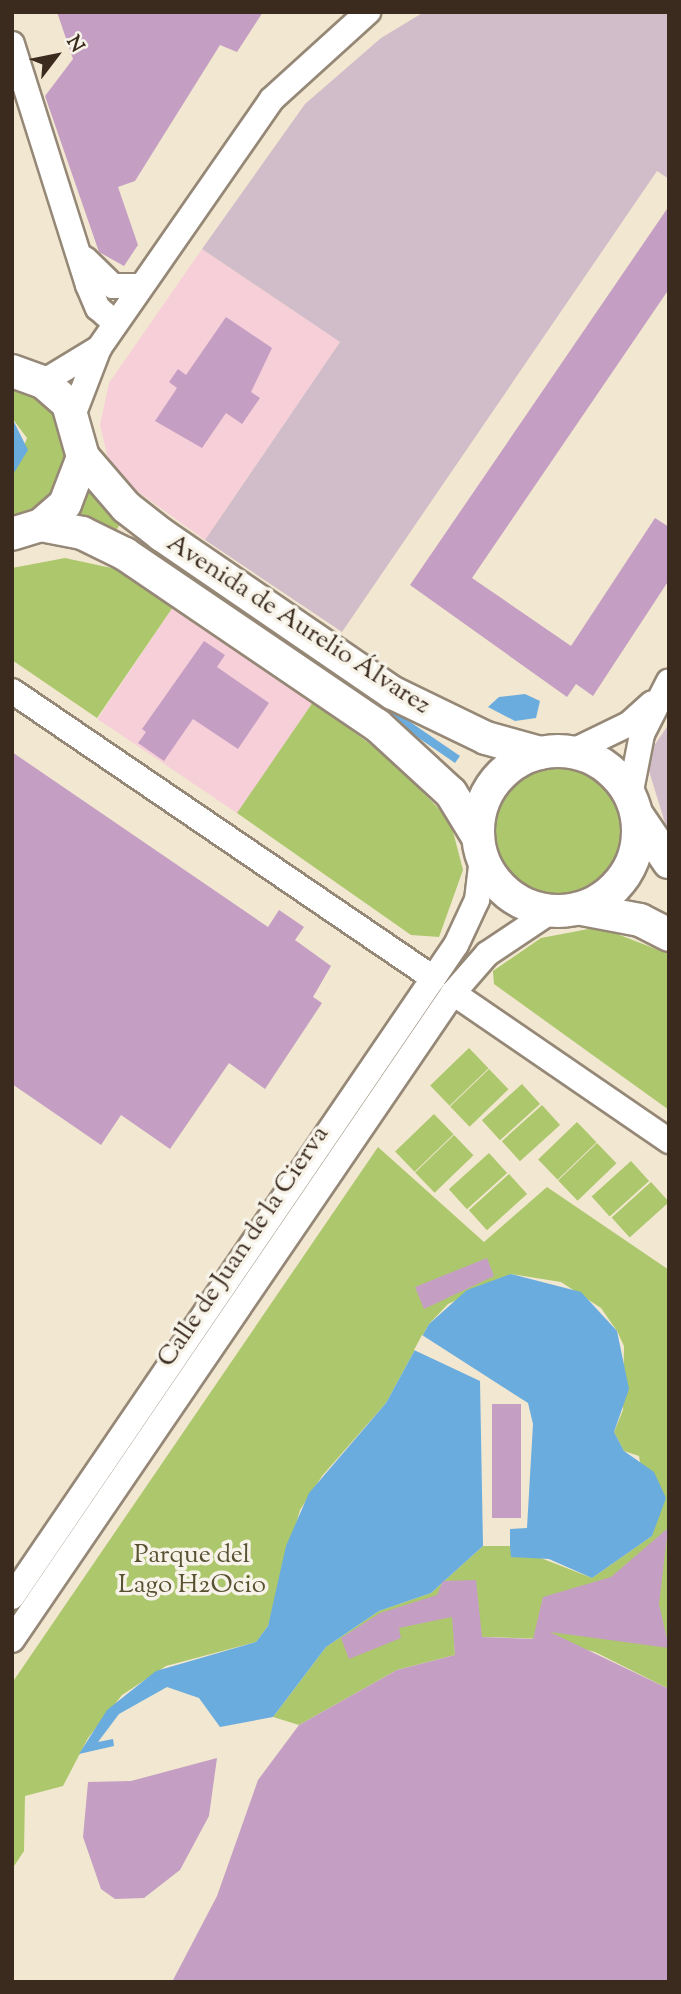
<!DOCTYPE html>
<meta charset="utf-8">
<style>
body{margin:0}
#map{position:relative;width:681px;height:1994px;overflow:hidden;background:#f2e7d0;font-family:"Sorts Mill Goudy",serif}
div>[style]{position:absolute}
.built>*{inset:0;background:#f6cfd8;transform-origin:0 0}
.industrial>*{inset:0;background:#d1bdca}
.green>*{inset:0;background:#adc76d;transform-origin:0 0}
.round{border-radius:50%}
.water>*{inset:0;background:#6aacde}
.pier>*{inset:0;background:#f2e7d0}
.building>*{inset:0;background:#c59fc3;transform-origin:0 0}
.roads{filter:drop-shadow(2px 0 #968877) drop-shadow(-2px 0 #968877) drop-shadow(0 2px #968877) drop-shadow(0 -2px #968877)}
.minor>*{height:24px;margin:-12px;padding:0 12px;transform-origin:12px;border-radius:12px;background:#fff}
.major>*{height:32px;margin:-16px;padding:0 16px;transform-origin:16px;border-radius:16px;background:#fff}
.major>.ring{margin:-16px;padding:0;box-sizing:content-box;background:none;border:32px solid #fff;border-radius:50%}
span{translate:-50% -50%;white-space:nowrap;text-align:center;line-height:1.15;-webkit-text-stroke:7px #f7f3e8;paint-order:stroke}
.street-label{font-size:26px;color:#3b2a1e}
.park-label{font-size:26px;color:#585132}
.frame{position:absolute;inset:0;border:14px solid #3b2a1e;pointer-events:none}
.north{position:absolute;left:21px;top:21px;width:70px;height:70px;-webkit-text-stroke:5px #f7f3e8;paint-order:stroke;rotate:58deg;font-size:19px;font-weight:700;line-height:28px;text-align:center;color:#3b2a1e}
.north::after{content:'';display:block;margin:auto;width:24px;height:32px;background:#3b2a1e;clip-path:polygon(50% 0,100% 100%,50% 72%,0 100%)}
</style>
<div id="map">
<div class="built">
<div style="clip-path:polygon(202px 249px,340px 342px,205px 540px,127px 484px,108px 458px,100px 425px,109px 383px)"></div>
<div style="left:173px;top:607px;width:169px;height:135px;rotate:34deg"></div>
</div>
<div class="industrial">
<div style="clip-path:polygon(424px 12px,669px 12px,669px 179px,657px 171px,342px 632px,205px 540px,340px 342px,202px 249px,305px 104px,381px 38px)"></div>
<div style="clip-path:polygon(669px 724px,669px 836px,649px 771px,651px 750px)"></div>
</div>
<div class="green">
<div style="clip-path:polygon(12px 385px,51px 407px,68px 451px,53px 496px,12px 520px,12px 476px,27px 438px,12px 418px)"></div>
<div style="clip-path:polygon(88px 485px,123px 519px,114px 534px,70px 514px)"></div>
<div style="clip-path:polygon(65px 558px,116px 569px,173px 607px,97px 718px,12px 660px,12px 568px)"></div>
<div style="clip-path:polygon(313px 702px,389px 758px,450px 820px,463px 870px,439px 937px,411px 935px,237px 813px)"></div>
<div class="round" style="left:493px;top:762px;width:134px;height:134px"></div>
<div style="clip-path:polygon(599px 927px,669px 954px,669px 1110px,494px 984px,493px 971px,541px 938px)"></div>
<div style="left:469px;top:1048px;width:28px;height:54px;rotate:46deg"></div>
<div style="left:489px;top:1069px;width:28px;height:54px;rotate:46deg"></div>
<div style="left:522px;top:1084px;width:27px;height:54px;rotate:48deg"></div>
<div style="left:542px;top:1105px;width:27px;height:54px;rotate:48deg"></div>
<div style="left:434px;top:1114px;width:28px;height:54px;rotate:46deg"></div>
<div style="left:577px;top:1122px;width:28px;height:54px;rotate:46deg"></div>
<div style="left:454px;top:1135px;width:28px;height:54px;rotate:46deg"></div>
<div style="left:597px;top:1143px;width:28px;height:54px;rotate:46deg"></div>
<div style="clip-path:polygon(378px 1147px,484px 1242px,547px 1187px,669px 1270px,669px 1689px,595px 1652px,544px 1639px,454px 1636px,455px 1655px,397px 1670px,299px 1725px,273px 1717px,326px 1647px,379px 1611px,431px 1593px,483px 1546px,510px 1546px,592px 1578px,652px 1536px,639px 1456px,624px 1451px,614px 1432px,623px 1410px,624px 1346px,617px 1331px,601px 1308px,561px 1282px,511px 1274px,448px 1304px,429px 1324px,386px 1403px,322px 1476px,300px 1510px,268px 1626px,256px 1642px,166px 1666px,122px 1695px,88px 1738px,63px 1786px,25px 1796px,24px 1851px,12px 1869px,12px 1683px)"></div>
<div style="left:489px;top:1153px;width:27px;height:54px;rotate:48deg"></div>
<div style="left:631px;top:1161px;width:27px;height:53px;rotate:48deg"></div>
<div style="left:509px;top:1174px;width:27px;height:54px;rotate:48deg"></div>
<div style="left:651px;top:1182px;width:27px;height:53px;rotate:48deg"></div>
</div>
<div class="water">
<div style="clip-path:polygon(12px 418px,28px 450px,12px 476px)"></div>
<div style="clip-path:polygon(142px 539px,460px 756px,455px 763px,138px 545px)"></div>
<div style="clip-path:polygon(525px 694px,540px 701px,536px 718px,515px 721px,488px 707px,499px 697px)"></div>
<div style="clip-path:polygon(511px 1274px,581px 1292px,617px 1331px,629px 1389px,614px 1432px,624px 1451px,654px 1472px,666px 1498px,652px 1536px,592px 1578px,549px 1559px,511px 1557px,510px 1546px,483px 1546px,431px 1593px,379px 1611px,326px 1647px,273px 1717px,220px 1727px,199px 1698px,167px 1687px,119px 1714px,98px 1742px,113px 1739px,114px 1746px,79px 1754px,107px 1710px,156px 1671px,256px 1642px,268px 1626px,286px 1546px,309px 1493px,386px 1403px,429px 1324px,467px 1290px)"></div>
</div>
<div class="pier">
<div style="clip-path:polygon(422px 1335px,528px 1403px,533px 1424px,527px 1528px,510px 1529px,510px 1546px,483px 1546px,480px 1381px,414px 1350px)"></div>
</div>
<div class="building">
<div style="clip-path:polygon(57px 12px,263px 12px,237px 52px,220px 45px,135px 181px,118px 187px,138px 245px,124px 266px,99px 252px,45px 96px,73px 59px)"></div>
<div style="clip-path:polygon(669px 206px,669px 289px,472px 578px,571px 646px,655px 518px,669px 527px,669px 580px,593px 696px,576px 684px,567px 697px,410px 585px)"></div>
<div style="clip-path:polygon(226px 317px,272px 348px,251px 392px,260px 398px,242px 424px,226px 413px,202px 448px,155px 421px,177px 388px,169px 382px,178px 369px,186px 375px)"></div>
<div style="clip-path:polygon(204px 641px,225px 655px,217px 667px,269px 703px,238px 749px,193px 719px,164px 761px,138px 743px,146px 732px,142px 729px)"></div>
<div style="clip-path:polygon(12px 752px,268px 927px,279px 910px,304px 927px,295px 940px,331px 966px,313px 997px,322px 1003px,265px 1089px,229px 1063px,170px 1149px,121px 1115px,101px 1145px,12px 1084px)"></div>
<div style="clip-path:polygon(487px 1258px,494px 1276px,424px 1309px,415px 1287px)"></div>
<div style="left:492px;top:1404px;width:29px;height:114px"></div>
<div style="clip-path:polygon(668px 1528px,659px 1604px,669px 1648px,550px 1632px,669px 1689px,669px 1982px,172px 1982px,217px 1896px,258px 1780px,299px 1725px,397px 1670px,455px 1655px,452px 1617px,399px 1628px,401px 1638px,349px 1659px,341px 1638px,380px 1613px,437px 1595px,443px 1581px,476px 1580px,482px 1637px,533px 1639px,543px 1597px,611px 1577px)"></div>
<div style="clip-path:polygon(217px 1758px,209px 1816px,180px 1870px,144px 1898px,115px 1899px,101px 1889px,83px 1837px,88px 1782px,131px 1781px)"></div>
</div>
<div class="roads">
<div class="minor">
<div style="left:12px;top:44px;width:253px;rotate:72.5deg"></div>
<div style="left:88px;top:285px;width:25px;rotate:67deg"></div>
<div style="left:98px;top:308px;width:23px;rotate:41deg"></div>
<div style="left:85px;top:259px;width:39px;rotate:44deg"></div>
<div style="left:113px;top:286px;width:27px"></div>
<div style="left:43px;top:382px;width:66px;rotate:-31.3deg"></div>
<div style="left:74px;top:413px;width:70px;rotate:-69deg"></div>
<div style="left:99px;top:348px;width:303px;rotate:-55.2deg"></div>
<div style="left:272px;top:99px;width:130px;rotate:-42.2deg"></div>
<div style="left:12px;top:691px;width:510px;rotate:34.28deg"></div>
<div style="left:571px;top:752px;width:64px;rotate:-25.8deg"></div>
<div style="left:629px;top:724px;width:31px;rotate:-42deg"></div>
<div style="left:630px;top:796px;width:63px;rotate:-79deg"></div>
<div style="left:642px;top:734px;width:59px;rotate:-63deg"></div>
<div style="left:453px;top:993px;width:262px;rotate:34.4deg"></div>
<div style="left:12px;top:1597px;width:789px;rotate:-55.75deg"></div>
<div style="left:456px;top:945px;width:50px;rotate:-65deg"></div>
<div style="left:477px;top:900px;width:42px;rotate:-83.2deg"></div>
<div style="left:12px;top:1640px;width:783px;rotate:-55.72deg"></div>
<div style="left:453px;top:993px;width:52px;rotate:-48.9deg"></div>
<div style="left:487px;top:954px;width:76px;rotate:-33.7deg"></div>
</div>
<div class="major">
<div style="left:12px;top:371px;width:33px;rotate:20deg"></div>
<div style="left:43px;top:382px;width:33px;rotate:41deg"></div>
<div style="left:68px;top:404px;width:55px;rotate:74.2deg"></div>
<div style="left:83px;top:457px;width:50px;rotate:111deg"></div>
<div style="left:65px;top:504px;width:32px;rotate:139deg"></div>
<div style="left:41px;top:525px;width:30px;rotate:163deg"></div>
<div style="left:83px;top:457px;width:66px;rotate:49.3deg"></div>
<div style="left:126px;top:507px;width:46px;rotate:37.9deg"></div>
<div style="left:162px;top:535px;width:280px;rotate:34.4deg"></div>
<div style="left:393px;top:693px;width:103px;rotate:25.8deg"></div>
<div style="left:486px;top:738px;width:56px;rotate:15.5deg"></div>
<div style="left:41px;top:525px;width:42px;rotate:11deg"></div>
<div style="left:82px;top:533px;width:48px;rotate:26deg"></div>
<div style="left:125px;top:554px;width:305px;rotate:34.2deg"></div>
<div style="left:377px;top:725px;width:100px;rotate:42.6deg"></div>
<div style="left:451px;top:793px;width:52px;rotate:58.5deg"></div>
<div class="ring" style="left:478px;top:751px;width:128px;height:128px"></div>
<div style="left:637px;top:815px;width:57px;rotate:55.8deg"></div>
<div style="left:582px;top:909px;width:59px;rotate:10.7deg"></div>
<div style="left:640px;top:920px;width:33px;rotate:27deg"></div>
</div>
</div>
<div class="street-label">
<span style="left:298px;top:625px;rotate:33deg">Avenida de Aurelio Álvarez</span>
<span style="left:244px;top:1247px;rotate:-56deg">Calle de Juan de la Cierva</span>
</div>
<div class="park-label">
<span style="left:192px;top:1571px">Parque del<br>Lago H2Ocio</span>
</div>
<div class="frame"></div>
<div class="north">N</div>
</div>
